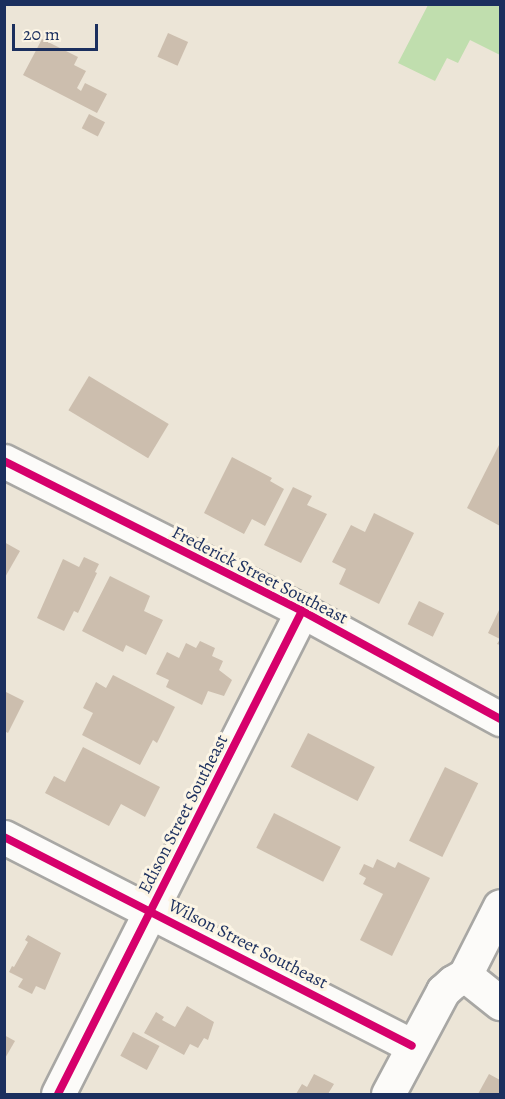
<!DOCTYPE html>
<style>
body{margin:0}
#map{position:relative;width:505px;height:1099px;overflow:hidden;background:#ece5d7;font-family:Alegreya,serif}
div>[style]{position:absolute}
.green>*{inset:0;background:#c0deae}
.building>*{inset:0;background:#ccbeae;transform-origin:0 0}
.roads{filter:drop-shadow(2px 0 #a8a7a4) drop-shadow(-2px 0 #a8a7a4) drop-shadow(0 2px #a8a7a4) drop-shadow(0 -2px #a8a7a4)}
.minor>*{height:33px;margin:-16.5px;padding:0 16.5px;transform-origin:16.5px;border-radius:16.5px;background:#fcfbf9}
.cycleway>*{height:8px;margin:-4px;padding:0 4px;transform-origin:4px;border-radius:4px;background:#d6006c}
span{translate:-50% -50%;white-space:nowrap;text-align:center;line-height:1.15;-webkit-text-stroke:6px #fcf5e5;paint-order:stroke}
.street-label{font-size:18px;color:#1b2f5e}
.frame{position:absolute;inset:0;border:6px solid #1b2f5e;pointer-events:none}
.scale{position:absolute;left:12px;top:24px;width:86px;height:27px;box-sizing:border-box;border:3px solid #1b2f5e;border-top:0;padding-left:8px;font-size:18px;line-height:21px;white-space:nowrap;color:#1b2f5e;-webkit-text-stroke:4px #fcf5e5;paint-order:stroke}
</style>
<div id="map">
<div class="green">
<div style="clip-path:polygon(428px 5px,500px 5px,500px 55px,470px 40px,458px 63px,447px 58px,435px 81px,398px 63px)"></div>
</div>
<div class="building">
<div style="left:168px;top:33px;width:22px;height:26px;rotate:24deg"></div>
<div style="clip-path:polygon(42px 39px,78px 57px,74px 65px,86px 71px,77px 88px,81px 91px,85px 83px,107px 94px,97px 113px,23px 75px)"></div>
<div style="left:89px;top:114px;width:18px;height:16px;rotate:27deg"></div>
<div style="left:89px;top:376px;width:93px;height:40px;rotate:31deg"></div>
<div style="clip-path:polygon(500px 443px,500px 526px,467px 508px)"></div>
<div style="clip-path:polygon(232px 457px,272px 478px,270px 481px,284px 489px,265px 526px,252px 519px,244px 534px,204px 513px)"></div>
<div style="clip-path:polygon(293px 487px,312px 496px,307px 505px,327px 514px,301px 563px,264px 545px)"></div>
<div style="clip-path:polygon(374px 513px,414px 533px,379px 604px,339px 584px,346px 569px,332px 562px,351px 525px,365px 532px)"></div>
<div style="clip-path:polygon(4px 542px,20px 551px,4px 579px)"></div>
<div style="clip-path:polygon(84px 557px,99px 564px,95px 572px,97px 573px,78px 613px,74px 611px,64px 631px,37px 618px,63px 559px,79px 567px)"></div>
<div style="clip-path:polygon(110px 576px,150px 596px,144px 611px,163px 620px,146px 655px,126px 645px,123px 652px,82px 631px)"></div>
<div style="left:419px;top:601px;width:28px;height:26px;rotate:26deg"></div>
<div style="clip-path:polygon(500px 608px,500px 645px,497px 644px,500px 639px,488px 633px)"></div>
<div style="clip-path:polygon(200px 641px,215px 648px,212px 656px,223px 661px,219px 670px,232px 680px,224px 696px,208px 691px,202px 705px,166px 687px,169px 680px,156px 674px,167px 652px,179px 658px,186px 643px,196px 648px)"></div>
<div style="clip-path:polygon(113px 675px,175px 707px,157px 743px,153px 740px,140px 765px,82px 735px,93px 713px,83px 708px,96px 682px,106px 688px)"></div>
<div style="clip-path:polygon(4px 691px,24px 701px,8px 733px,4px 731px)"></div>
<div style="left:308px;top:733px;width:75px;height:38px;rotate:27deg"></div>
<div style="clip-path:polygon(83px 747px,160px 787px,145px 817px,121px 804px,109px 826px,45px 793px,54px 776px,65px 782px)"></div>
<div style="left:445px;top:767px;width:37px;height:82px;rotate:26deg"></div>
<div style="left:274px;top:813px;width:75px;height:39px;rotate:27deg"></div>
<div style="clip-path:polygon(377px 859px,395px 868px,398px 862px,430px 878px,392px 956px,360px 940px,383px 894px,363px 884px,366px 878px,359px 874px,364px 864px,373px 868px)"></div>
<div style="clip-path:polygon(28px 935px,61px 953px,45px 990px,36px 986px,32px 994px,18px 987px,23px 979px,9px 972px,12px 966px,14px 967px,28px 942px,25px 940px)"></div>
<div style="clip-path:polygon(187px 1006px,214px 1022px,208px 1040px,204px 1038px,198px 1048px,190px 1044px,184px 1055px,144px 1033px,156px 1012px,164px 1017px,162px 1020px,175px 1027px)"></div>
<div style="left:133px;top:1032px;width:30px;height:27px;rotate:28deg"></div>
<div style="clip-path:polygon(4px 1035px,15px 1041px,4px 1060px)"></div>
<div style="clip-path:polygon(314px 1074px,334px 1084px,328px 1094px,296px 1094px,302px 1084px,307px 1087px)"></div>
<div style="clip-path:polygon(489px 1074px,500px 1080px,500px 1094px,478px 1094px)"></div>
</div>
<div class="roads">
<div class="minor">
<div style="left:4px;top:461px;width:334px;rotate:26.7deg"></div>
<div style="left:302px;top:611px;width:226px;rotate:28.6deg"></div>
<div style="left:4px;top:837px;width:458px;rotate:27.1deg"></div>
<div style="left:465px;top:975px;width:45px;rotate:38.7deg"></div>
<div style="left:58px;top:1094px;width:541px;rotate:-63.2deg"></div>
<div style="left:388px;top:1094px;width:117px;rotate:-61.9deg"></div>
<div style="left:443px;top:991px;width:13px;rotate:-42deg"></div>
<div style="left:453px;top:982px;width:14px;rotate:-30deg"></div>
<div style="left:465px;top:975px;width:77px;rotate:-63.1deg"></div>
</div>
</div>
<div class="cycleway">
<div style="left:4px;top:461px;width:334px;rotate:26.7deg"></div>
<div style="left:302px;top:611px;width:226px;rotate:28.6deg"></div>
<div style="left:4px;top:837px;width:458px;rotate:27.1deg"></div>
<div style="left:58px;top:1094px;width:541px;rotate:-63.2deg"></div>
</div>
<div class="street-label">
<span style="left:260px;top:575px;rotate:27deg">Frederick Street Southeast</span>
<span style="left:183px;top:814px;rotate:-63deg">Edison Street Southeast</span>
<span style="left:248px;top:944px;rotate:27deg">Wilson Street Southeast</span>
</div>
<div class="frame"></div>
<div class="scale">20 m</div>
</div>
